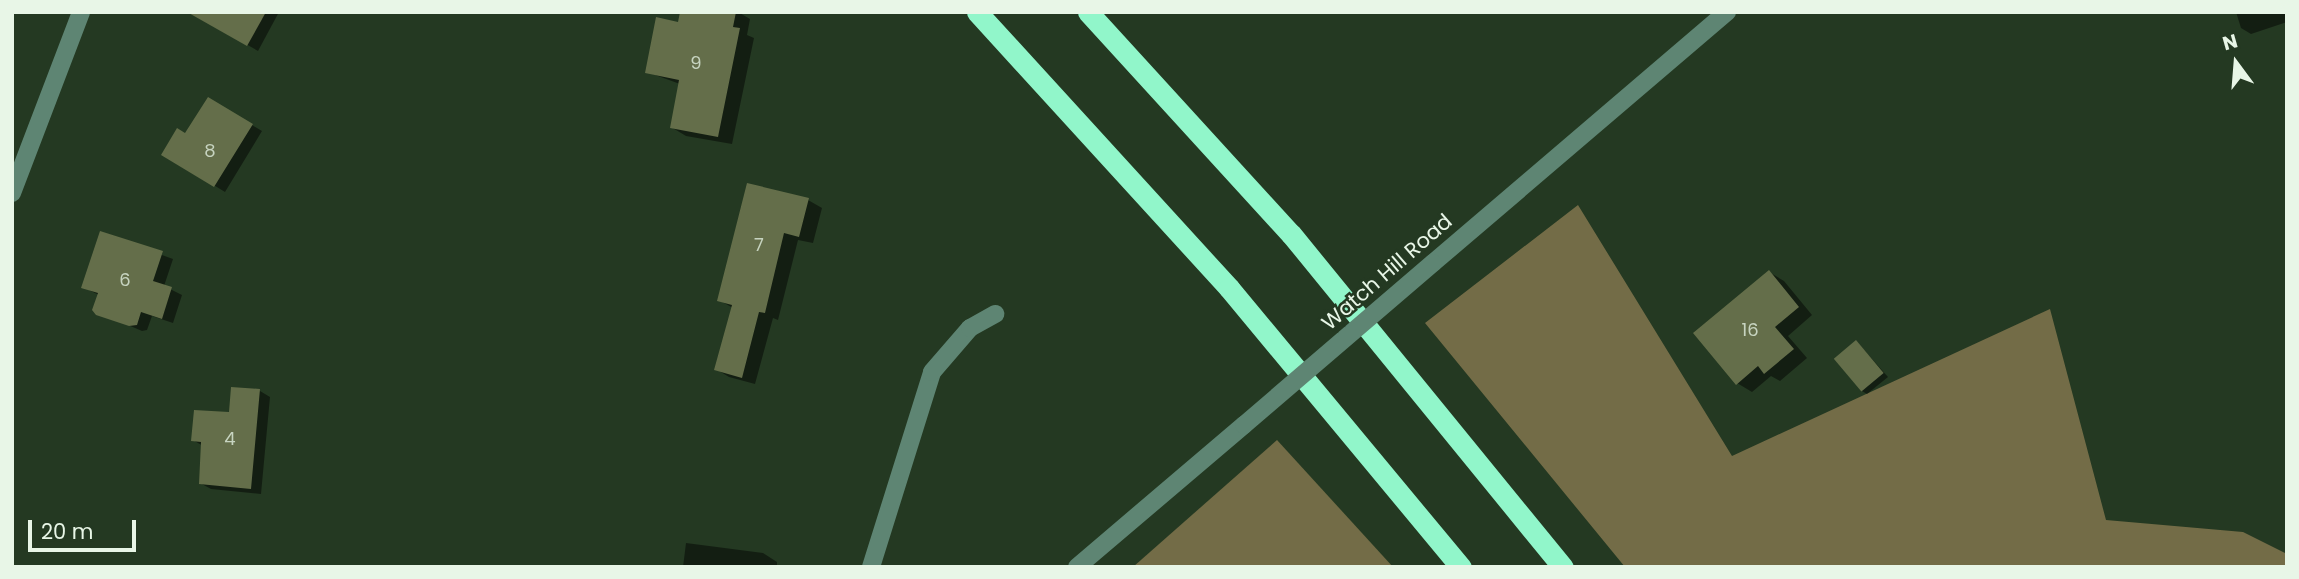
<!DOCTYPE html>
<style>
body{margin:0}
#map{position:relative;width:2299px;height:579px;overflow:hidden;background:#243922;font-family:Poppins,sans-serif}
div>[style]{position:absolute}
.forest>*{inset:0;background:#736c47}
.shadow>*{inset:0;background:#0007}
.building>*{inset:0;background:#646e4a;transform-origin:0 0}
.minor>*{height:18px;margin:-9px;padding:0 9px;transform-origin:9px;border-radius:9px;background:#5e8573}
.highway>*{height:21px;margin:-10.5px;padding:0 10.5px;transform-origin:10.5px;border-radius:10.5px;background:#91f6ca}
.minor-bridge>*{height:18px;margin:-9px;padding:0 9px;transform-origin:9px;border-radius:9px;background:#5e8573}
span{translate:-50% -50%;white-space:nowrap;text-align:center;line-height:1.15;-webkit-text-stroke:5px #243922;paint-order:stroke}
.number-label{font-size:18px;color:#c7d4c0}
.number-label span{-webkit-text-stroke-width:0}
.street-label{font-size:21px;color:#e8f6e7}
.frame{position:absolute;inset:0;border:14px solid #e8f6e7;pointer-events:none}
.north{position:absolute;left:2201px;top:28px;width:70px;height:70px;-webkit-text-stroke:5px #243922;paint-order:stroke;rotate:344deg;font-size:19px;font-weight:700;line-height:28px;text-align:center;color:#e8f6e7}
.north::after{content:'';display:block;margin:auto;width:24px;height:32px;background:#e8f6e7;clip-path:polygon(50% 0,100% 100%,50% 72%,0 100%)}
.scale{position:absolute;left:28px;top:520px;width:108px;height:32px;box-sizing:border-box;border:4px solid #e8f6e7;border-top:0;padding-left:9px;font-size:21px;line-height:24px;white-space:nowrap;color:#e8f6e7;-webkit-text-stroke:5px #243922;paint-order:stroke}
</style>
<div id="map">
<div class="forest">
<div style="clip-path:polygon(1578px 205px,1732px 456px,2050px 309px,2106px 520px,2243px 532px,2287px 554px,2287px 567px,1625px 567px,1425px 323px)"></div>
<div style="clip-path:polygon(1277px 440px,1393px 567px,1133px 567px)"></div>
</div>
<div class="shadow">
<div style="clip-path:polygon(218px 12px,279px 12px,258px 51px,211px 24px)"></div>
<div style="clip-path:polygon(682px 12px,738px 12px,750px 19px,747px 35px,754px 38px,732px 144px,686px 136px,671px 127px,680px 84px,647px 72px,680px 24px)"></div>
<div style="clip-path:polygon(2236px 12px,2287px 12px,2287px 22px,2251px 34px,2241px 28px)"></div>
<div style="clip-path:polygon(209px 99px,262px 131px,225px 192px,163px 154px,186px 136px)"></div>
<div style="clip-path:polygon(808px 200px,822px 208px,813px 243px,798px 240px,778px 320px,773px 318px,755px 384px,729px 377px,716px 369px,733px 308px,719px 300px)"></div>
<div style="clip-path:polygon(101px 233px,173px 259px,164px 286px,182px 295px,173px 323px,152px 316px,147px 330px,142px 331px,105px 315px,99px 295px,83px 287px)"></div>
<div style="clip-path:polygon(1769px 272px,1784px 281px,1812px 315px,1788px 336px,1807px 358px,1780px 381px,1771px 376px,1752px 392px,1737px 383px)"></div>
<div style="clip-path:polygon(1857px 342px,1888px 377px,1867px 394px,1862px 391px)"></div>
<div style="clip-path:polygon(260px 391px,270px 397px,261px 494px,211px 489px,200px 483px,203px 446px,193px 440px)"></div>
<div style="clip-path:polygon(686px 543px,763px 553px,777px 562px,777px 567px,683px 567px)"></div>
</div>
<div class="building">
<div style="clip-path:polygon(187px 12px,266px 12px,247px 46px)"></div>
<div style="clip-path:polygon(680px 12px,736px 12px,733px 27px,740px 28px,718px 137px,670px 128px,679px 80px,645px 73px,656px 17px,678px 22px)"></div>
<div style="clip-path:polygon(208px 97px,253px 124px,214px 187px,161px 155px,177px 128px,185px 133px)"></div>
<div style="clip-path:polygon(747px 183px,809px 198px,799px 237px,784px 233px,765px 313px,759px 312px,742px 378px,714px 370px,732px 305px,717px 301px)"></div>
<div style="clip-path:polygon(100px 231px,163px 251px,153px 281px,172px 287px,162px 319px,141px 312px,137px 325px,129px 326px,96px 315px,92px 310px,98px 293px,81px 288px)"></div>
<div style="clip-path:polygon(1769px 270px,1799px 307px,1775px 327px,1794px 349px,1764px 374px,1758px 366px,1736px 385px,1693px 333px)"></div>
<div style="left:1856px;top:340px;width:43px;height:29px;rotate:50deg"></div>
<div style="clip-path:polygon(231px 387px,260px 389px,251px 489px,199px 484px,201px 442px,191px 441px,194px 410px,229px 412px)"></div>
</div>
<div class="minor">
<div style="left:12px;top:193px;width:194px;rotate:-69.1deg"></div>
<div style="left:1433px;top:263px;width:387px;rotate:-40.5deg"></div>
<div style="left:871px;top:567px;width:204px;rotate:-72.6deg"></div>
<div style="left:932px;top:372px;width:58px;rotate:-49.2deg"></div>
<div style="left:970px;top:328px;width:29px;rotate:-29deg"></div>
<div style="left:1077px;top:567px;width:219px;rotate:-40.4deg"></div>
</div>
<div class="highway">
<div style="left:977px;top:12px;width:374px;rotate:47.6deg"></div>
<div style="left:1229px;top:288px;width:363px;rotate:50.3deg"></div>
<div style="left:1088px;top:12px;width:301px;rotate:47.6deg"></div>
<div style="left:1291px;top:234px;width:430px;rotate:50.8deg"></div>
</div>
<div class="minor-bridge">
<div style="left:1244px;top:425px;width:249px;rotate:-40.6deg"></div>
</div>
<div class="number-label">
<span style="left:696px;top:63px">9</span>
<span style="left:210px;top:151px">8</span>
<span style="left:759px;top:245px">7</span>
<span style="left:125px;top:280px">6</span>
<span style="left:1750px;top:330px">16</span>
<span style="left:230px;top:439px">4</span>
</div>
<div class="street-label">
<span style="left:1387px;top:272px;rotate:-41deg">Watch Hill Road</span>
</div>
<div class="frame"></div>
<div class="north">N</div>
<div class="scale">20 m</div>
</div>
